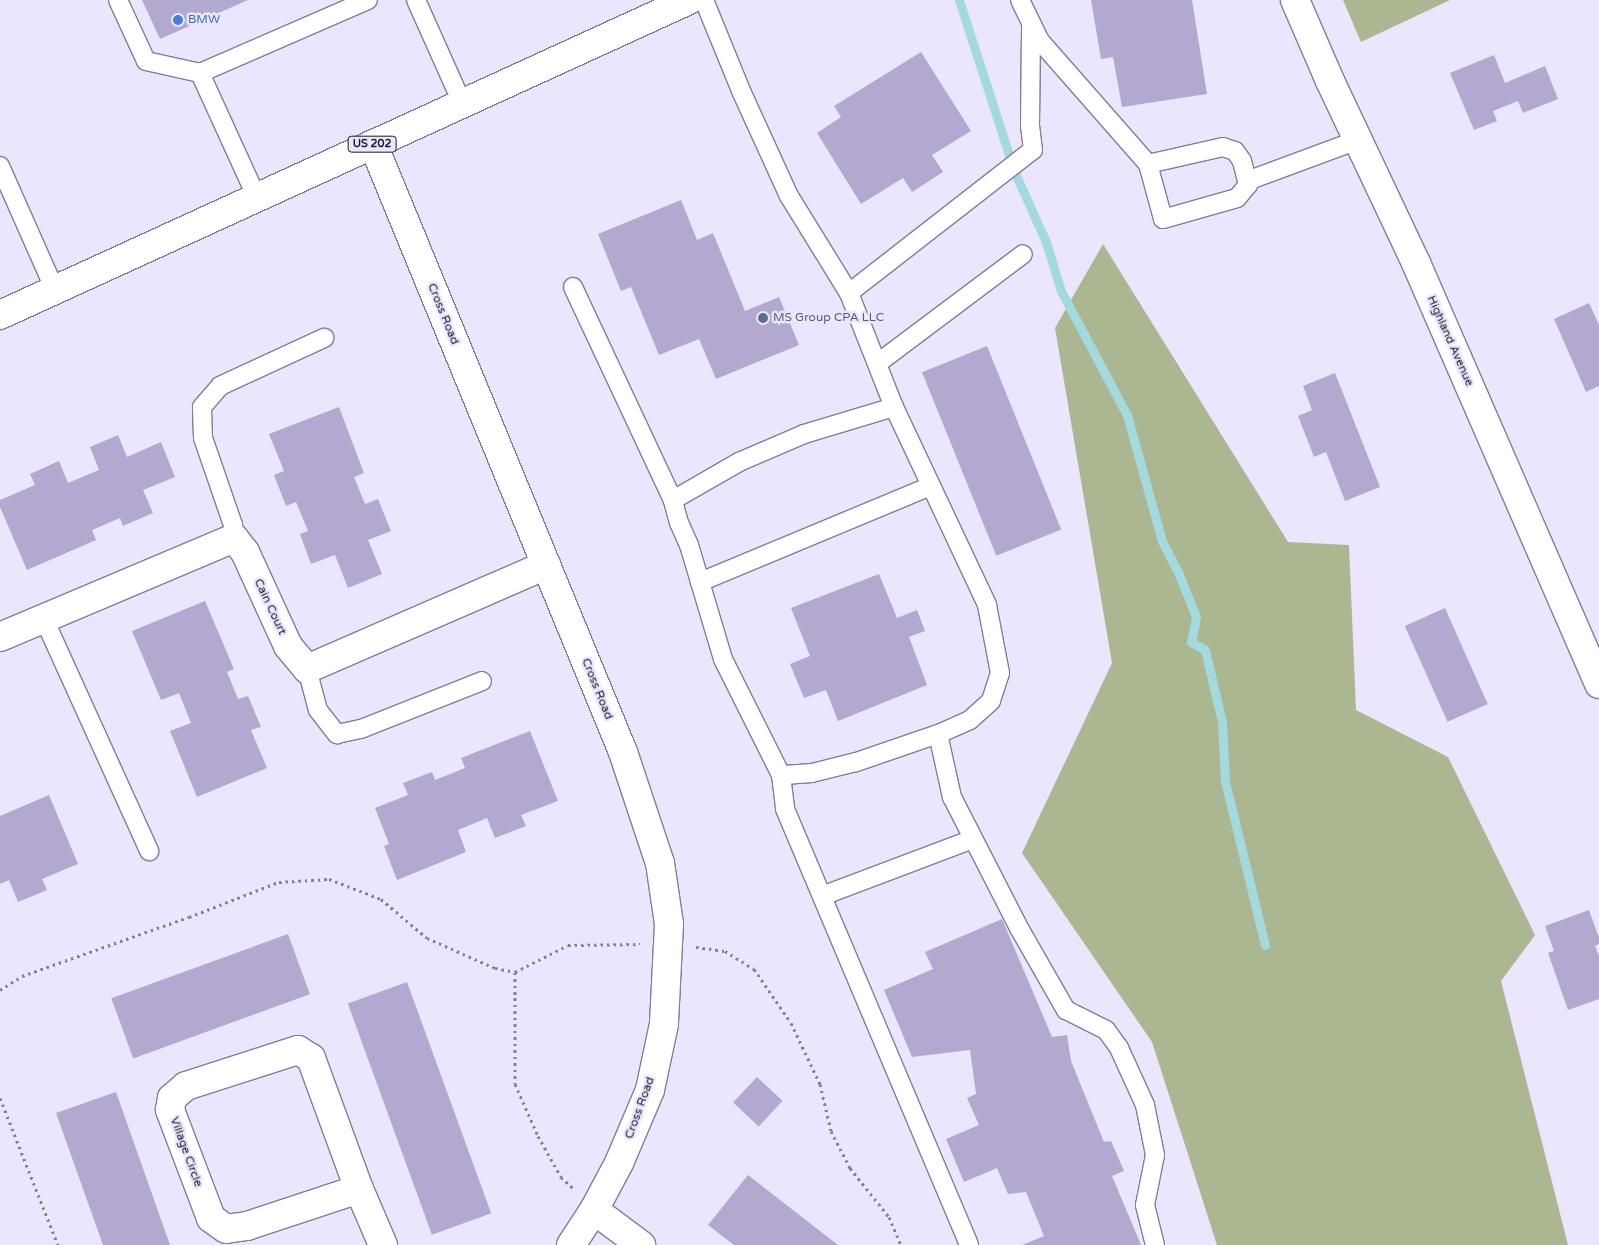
<!DOCTYPE html>
<style>
body{margin:0}
#map{position:relative;width:1599px;height:1245px;overflow:hidden;background:#ece5fe;font-family:"Varela Round",sans-serif}
div>[style]{position:absolute}
.forest>*{inset:0;background:#abb790}
.stream>*{height:9px;margin:-4.5px;padding:0 4.5px;transform-origin:4.5px;border-radius:4.5px;background:#a3dade}
.building>*{inset:0;background:#b3a8cf;transform-origin:0 0}
.path>*{height:3px;margin-top:-1.5px;transform-origin:0;background:repeating-linear-gradient(90deg,#857f92 0 2.5px,transparent 0 6.5px)}
.roads{filter:drop-shadow(1px 0 #847c99) drop-shadow(-1px 0 #847c99) drop-shadow(0 1px #847c99) drop-shadow(0 -1px #847c99)}
.service>*{height:18px;margin:-9px;padding:0 9px;transform-origin:9px;border-radius:9px;background:#fff}
.minor>*{height:28px;margin:-14px;padding:0 14px;transform-origin:14px;border-radius:14px;background:#fff}
.trunk>*{height:28px;margin:-14px;padding:0 14px;transform-origin:14px;border-radius:14px;background:#fff}
.dots>*{width:14px;height:14px;translate:-50% -50%;box-sizing:border-box;border:2px solid #ece5fe;border-radius:50%}
span{translate:-50% -50%;white-space:nowrap;text-align:center;line-height:1.15;-webkit-text-stroke:5px #ece5fe;paint-order:stroke}
.shield-label span{padding:1px 4px;background:#ece5fe;border:1px solid;border-radius:4px;-webkit-text-stroke-width:0}
.shield-label{font-size:11px;color:#1d1925;font-weight:700}
.shop-label{font-size:12px;color:#366cbe}
.left{translate:0 -50%;text-align:left}
.street-label{font-size:12px;color:#1d1925}
.service-label{font-size:12px;color:#4e5e75}
</style>
<div id="map">
<div class="forest">
<div style="clip-path:polygon(1343px 0,1450px 0,1361px 42px)"></div>
<div style="clip-path:polygon(1103px 244px,1288px 542px,1349px 545px,1356px 710px,1448px 757px,1535px 935px,1501px 981px,1568px 1245px,1217px 1245px,1152px 1042px,1022px 853px,1112px 663px,1055px 328px)"></div>
</div>
<div class="stream">
<div style="left:959px;top:0;width:182px;rotate:72.1deg"></div>
<div style="left:1015px;top:173px;width:76px;rotate:65.8deg"></div>
<div style="left:1046px;top:242px;width:51px;rotate:73deg"></div>
<div style="left:1061px;top:291px;width:140px;rotate:62deg"></div>
<div style="left:1127px;top:415px;width:131px;rotate:74.5deg"></div>
<div style="left:1162px;top:541px;width:35px;rotate:63deg"></div>
<div style="left:1178px;top:572px;width:48px;rotate:68.2deg"></div>
<div style="left:1196px;top:617px;width:25px;rotate:101deg"></div>
<div style="left:1191px;top:642px;width:16px;rotate:30deg"></div>
<div style="left:1205px;top:650px;width:74px;rotate:76.7deg"></div>
<div style="left:1222px;top:722px;width:59px;rotate:87.1deg"></div>
<div style="left:1225px;top:781px;width:169px;rotate:76.3deg"></div>
</div>
<div class="building">
<div style="clip-path:polygon(142px 0,248px 0,160px 39px)"></div>
<div style="clip-path:polygon(1091px 0,1192px 0,1207px 94px,1122px 107px,1113px 57px,1101px 59px)"></div>
<div style="clip-path:polygon(921px 52px,971px 131px,932px 155px,943px 172px,912px 192px,903px 178px,861px 204px,817px 133px,841px 117px,834px 106px)"></div>
<div style="clip-path:polygon(1494px 55px,1505px 83px,1545px 66px,1558px 99px,1523px 113px,1518px 101px,1493px 111px,1497px 121px,1474px 130px,1450px 73px)"></div>
<div style="clip-path:polygon(681px 200px,697px 240px,713px 233px,745px 311px,779px 297px,799px 345px,716px 379px,699px 339px,659px 355px,631px 287px,621px 291px,598px 234px)"></div>
<div style="clip-path:polygon(1589px 303px,1599px 325px,1599px 386px,1586px 392px,1554px 319px)"></div>
<div style="left:987px;top:346px;width:198px;height:70px;rotate:68deg"></div>
<div style="clip-path:polygon(1335px 373px,1380px 487px,1345px 501px,1326px 452px,1314px 457px,1298px 416px,1312px 410px,1303px 386px)"></div>
<div style="clip-path:polygon(339px 407px,364px 473px,354px 477px,365px 504px,378px 499px,391px 531px,368px 540px,382px 574px,348px 588px,335px 555px,311px 564px,300px 534px,308px 531px,296px 502px,286px 506px,274px 475px,284px 471px,269px 434px)"></div>
<div style="clip-path:polygon(118px 435px,127px 457px,161px 442px,175px 477px,143px 490px,153px 513px,123px 526px,120px 518px,92px 530px,96px 540px,27px 570px,0 507px,0 500px,35px 485px,30px 474px,59px 461px,68px 483px,99px 470px,90px 447px)"></div>
<div style="clip-path:polygon(879px 574px,897px 618px,917px 610px,925px 631px,909px 637px,927px 685px,838px 721px,826px 690px,804px 698px,790px 664px,810px 656px,791px 608px)"></div>
<div style="clip-path:polygon(205px 601px,234px 669px,227px 672px,238px 699px,248px 696px,261px 727px,251px 730px,267px 768px,197px 797px,170px 731px,191px 723px,179px 693px,161px 700px,132px 631px)"></div>
<div style="left:1445px;top:608px;width:105px;height:44px;rotate:66deg"></div>
<div style="clip-path:polygon(530px 731px,558px 801px,521px 815px,526px 826px,495px 838px,487px 818px,458px 830px,466px 852px,397px 880px,384px 846px,389px 844px,375px 808px,408px 795px,403px 783px,432px 772px,435px 780px,465px 768px,461px 758px)"></div>
<div style="clip-path:polygon(49px 795px,78px 864px,42px 879px,47px 890px,18px 902px,9px 880px,0 884px,0 816px)"></div>
<div style="clip-path:polygon(1589px 910px,1599px 938px,1599px 944px,1595px 946px,1599px 956px,1599px 999px,1568px 1010px,1548px 953px,1554px 951px,1545px 926px)"></div>
<div style="clip-path:polygon(1002px 919px,1052px 1037px,1067px 1035px,1071px 1061px,1104px 1142px,1111px 1141px,1124px 1171px,1112px 1176px,1141px 1245px,1022px 1245px,1044px 1236px,1026px 1192px,1008px 1194px,997px 1168px,964px 1182px,946px 1139px,979px 1125px,967px 1098px,976px 1094px,970px 1050px,912px 1057px,884px 990px,933px 969px,925px 952px)"></div>
<div style="left:288px;top:934px;width:64px;height:188px;rotate:70deg"></div>
<div style="left:407px;top:982px;width:246px;height:63px;rotate:70deg"></div>
<div style="left:757px;top:1077px;width:35px;height:35px;rotate:43deg"></div>
<div style="clip-path:polygon(116px 1092px,170px 1245px,103px 1245px,56px 1113px)"></div>
<div style="clip-path:polygon(748px 1175px,838px 1245px,734px 1245px,708px 1225px)"></div>
</div>
<div class="path">
<div style="left:696px;top:947px;width:29px;rotate:8deg"></div>
<div style="left:725px;top:951px;width:34px;rotate:32deg"></div>
<div style="left:754px;top:969px;width:65px;rotate:55.6deg"></div>
<div style="left:791px;top:1023px;width:68px;rotate:64.6deg"></div>
<div style="left:820px;top:1084px;width:48px;rotate:76.8deg"></div>
<div style="left:831px;top:1131px;width:42px;rotate:62.8deg"></div>
<div style="left:850px;top:1168px;width:63px;rotate:51.5deg"></div>
<div style="left:889px;top:1217px;width:30px;rotate:67deg"></div>
<div style="left:515px;top:972px;width:112px;rotate:90deg"></div>
<div style="left:515px;top:1084px;width:57px;rotate:66.1deg"></div>
<div style="left:538px;top:1136px;width:47px;rotate:60.7deg"></div>
<div style="left:561px;top:1177px;width:16px;rotate:43deg"></div>
<div style="left:0;top:990px;width:26px;rotate:-32deg"></div>
<div style="left:22px;top:976px;width:177px;rotate:-19.5deg"></div>
<div style="left:189px;top:917px;width:97px;rotate:-21.3deg"></div>
<div style="left:279px;top:882px;width:50px;rotate:-3.4deg"></div>
<div style="left:329px;top:879px;width:56px;rotate:21deg"></div>
<div style="left:381px;top:899px;width:60px;rotate:40.3deg"></div>
<div style="left:427px;top:938px;width:74px;rotate:23.8deg"></div>
<div style="left:495px;top:968px;width:20px;rotate:11deg"></div>
<div style="left:515px;top:972px;width:59px;rotate:-27deg"></div>
<div style="left:568px;top:945px;width:72px;rotate:-0.8deg"></div>
<div style="left:0;top:1098px;width:158px;rotate:68.5deg"></div>
</div>
<div class="roads">
<div class="service">
<div style="left:118px;top:0;width:67px;rotate:65.3deg"></div>
<div style="left:146px;top:61px;width:55px;rotate:12.5deg"></div>
<div style="left:200px;top:73px;width:183px;rotate:-23.5deg"></div>
<div style="left:416px;top:0;width:113px;rotate:65.9deg"></div>
<div style="left:704px;top:0;width:100px;rotate:67.8deg"></div>
<div style="left:742px;top:93px;width:113px;rotate:65.5deg"></div>
<div style="left:789px;top:196px;width:114px;rotate:58.3deg"></div>
<div style="left:849px;top:293px;width:123px;rotate:68.5deg"></div>
<div style="left:1020px;top:0;width:46px;rotate:64deg"></div>
<div style="left:1040px;top:41px;width:164px;rotate:48.7deg"></div>
<div style="left:1148px;top:164px;width:57px;rotate:74.7deg"></div>
<div style="left:1163px;top:219px;width:77px;rotate:-15.8deg"></div>
<div style="left:1237px;top:198px;width:17px;rotate:-50deg"></div>
<div style="left:1248px;top:185px;width:25px;rotate:-104deg"></div>
<div style="left:1242px;top:161px;width:12px;rotate:-125deg"></div>
<div style="left:1235px;top:151px;width:13px;rotate:-162deg"></div>
<div style="left:1223px;top:147px;width:77px;rotate:167.2deg"></div>
<div style="left:200px;top:73px;width:137px;rotate:65.5deg"></div>
<div style="left:0;top:166px;width:136px;rotate:66.1deg"></div>
<div style="left:1247px;top:181px;width:118px;rotate:-20.3deg"></div>
<div style="left:573px;top:287px;width:235px;rotate:64.9deg"></div>
<div style="left:849px;top:293px;width:233px;rotate:-37.9deg"></div>
<div style="left:1033px;top:150px;width:24px;rotate:-97deg"></div>
<div style="left:1030px;top:126px;width:102px;rotate:-89.4deg"></div>
<div style="left:878px;top:363px;width:181px;rotate:-36.9deg"></div>
<div style="left:894px;top:407px;width:219px;rotate:64.8deg"></div>
<div style="left:987px;top:605px;width:69px;rotate:79.2deg"></div>
<div style="left:1000px;top:673px;width:29px;rotate:108deg"></div>
<div style="left:991px;top:701px;width:28px;rotate:138deg"></div>
<div style="left:970px;top:720px;width:35px;rotate:156deg"></div>
<div style="left:938px;top:734px;width:87px;rotate:161.1deg"></div>
<div style="left:856px;top:762px;width:45px;rotate:166deg"></div>
<div style="left:812px;top:773px;width:31px;rotate:176deg"></div>
<div style="left:781px;top:775px;width:130px;rotate:-116.6deg"></div>
<div style="left:723px;top:659px;width:119px;rotate:-106.6deg"></div>
<div style="left:689px;top:545px;width:24px;rotate:-114deg"></div>
<div style="left:679px;top:523px;width:24px;rotate:-105deg"></div>
<div style="left:673px;top:500px;width:76px;rotate:-29.9deg"></div>
<div style="left:739px;top:462px;width:71px;rotate:-23.3deg"></div>
<div style="left:804px;top:434px;width:94px;rotate:-16.7deg"></div>
<div style="left:234px;top:538px;width:13px;rotate:-94deg"></div>
<div style="left:233px;top:525px;width:92px;rotate:-109deg"></div>
<div style="left:203px;top:438px;width:31px;rotate:-92deg"></div>
<div style="left:202px;top:407px;width:28px;rotate:-49deg"></div>
<div style="left:220px;top:386px;width:115px;rotate:-24.8deg"></div>
<div style="left:700px;top:582px;width:250px;rotate:-22.6deg"></div>
<div style="left:44px;top:619px;width:255px;rotate:65.6deg"></div>
<div style="left:307px;top:669px;width:42px;rotate:75deg"></div>
<div style="left:318px;top:710px;width:31px;rotate:52deg"></div>
<div style="left:337px;top:734px;width:25px;rotate:-12deg"></div>
<div style="left:361px;top:729px;width:130px;rotate:-21.6deg"></div>
<div style="left:938px;top:734px;width:65px;rotate:77.5deg"></div>
<div style="left:952px;top:797px;width:147px;rotate:62.9deg"></div>
<div style="left:1019px;top:928px;width:95px;rotate:60.2deg"></div>
<div style="left:1066px;top:1010px;width:45px;rotate:26.6deg"></div>
<div style="left:1106px;top:1030px;width:22px;rotate:54deg"></div>
<div style="left:1119px;top:1048px;width:63px;rotate:65.5deg"></div>
<div style="left:1145px;top:1105px;width:51px;rotate:78.7deg"></div>
<div style="left:1155px;top:1155px;width:51px;rotate:101.3deg"></div>
<div style="left:1145px;top:1205px;width:41px;rotate:76deg"></div>
<div style="left:781px;top:775px;width:34px;rotate:83deg"></div>
<div style="left:785px;top:809px;width:473px;rotate:67.1deg"></div>
<div style="left:822px;top:896px;width:161px;rotate:-20.7deg"></div>
</div>
<div class="minor">
<div style="left:1295px;top:0;width:88px;rotate:66.6deg"></div>
<div style="left:1330px;top:81px;width:201px;rotate:64.7deg"></div>
<div style="left:1416px;top:263px;width:459px;rotate:66.5deg"></div>
<div style="left:373px;top:144px;width:657px;rotate:67.65deg"></div>
<div style="left:623px;top:752px;width:117px;rotate:71.6deg"></div>
<div style="left:660px;top:863px;width:62px;rotate:81.6deg"></div>
<div style="left:669px;top:924px;width:100px;rotate:92.9deg"></div>
<div style="left:664px;top:1024px;width:67px;rotate:102deg"></div>
<div style="left:650px;top:1090px;width:79px;rotate:113deg"></div>
<div style="left:619px;top:1163px;width:53px;rotate:118deg"></div>
<div style="left:594px;top:1210px;width:42px;rotate:123.3deg"></div>
<div style="left:0;top:637px;width:254px;rotate:-22.9deg"></div>
<div style="left:234px;top:538px;width:18px;rotate:52deg"></div>
<div style="left:245px;top:552px;width:103px;rotate:65.4deg"></div>
<div style="left:288px;top:646px;width:30px;rotate:50deg"></div>
<div style="left:307px;top:669px;width:261px;rotate:-23.5deg"></div>
<div style="left:359px;top:1189px;width:118px;rotate:161.7deg"></div>
<div style="left:247px;top:1226px;width:21px;rotate:172deg"></div>
<div style="left:226px;top:1229px;width:19px;rotate:-144deg"></div>
<div style="left:211px;top:1218px;width:116px;rotate:-110.8deg"></div>
<div style="left:170px;top:1110px;width:12px;rotate:-81deg"></div>
<div style="left:172px;top:1098px;width:18px;rotate:-41deg"></div>
<div style="left:186px;top:1086px;width:118px;rotate:-17.8deg"></div>
<div style="left:298px;top:1050px;width:15px;rotate:32deg"></div>
<div style="left:311px;top:1058px;width:140px;rotate:69.9deg"></div>
<div style="left:359px;top:1189px;width:61px;rotate:66.8deg"></div>
<div style="left:594px;top:1210px;width:59px;rotate:36.7deg"></div>
</div>
<div class="trunk">
<div style="left:0;top:315px;width:758px;rotate:-24.57deg"></div>
</div>
</div>
<div class="dots">
<div style="left:178px;top:20px;background:#3f7fe0"></div>
<div style="left:763px;top:318px;background:#5c6f8a"></div>
</div>
<div class="shield-label">
<span style="left:372px;top:144px">US 202</span>
</div>
<div class="shop-label">
<span class="left" style="left:188px;top:20px">BMW</span>
</div>
<div class="street-label">
<span style="left:443px;top:314px;rotate:68deg">Cross Road</span>
<span style="left:1450px;top:341px;rotate:66deg">Highland Avenue</span>
<span style="left:270px;top:607px;rotate:65deg">Cain Court</span>
<span style="left:597px;top:689px;rotate:68deg">Cross Road</span>
<span style="left:640px;top:1108px;rotate:-70deg">Cross Road</span>
<span style="left:186px;top:1152px;rotate:70deg">Village Circle</span>
</div>
<div class="service-label">
<span class="left" style="left:773px;top:318px">MS Group CPA LLC</span>
</div>
</div>
